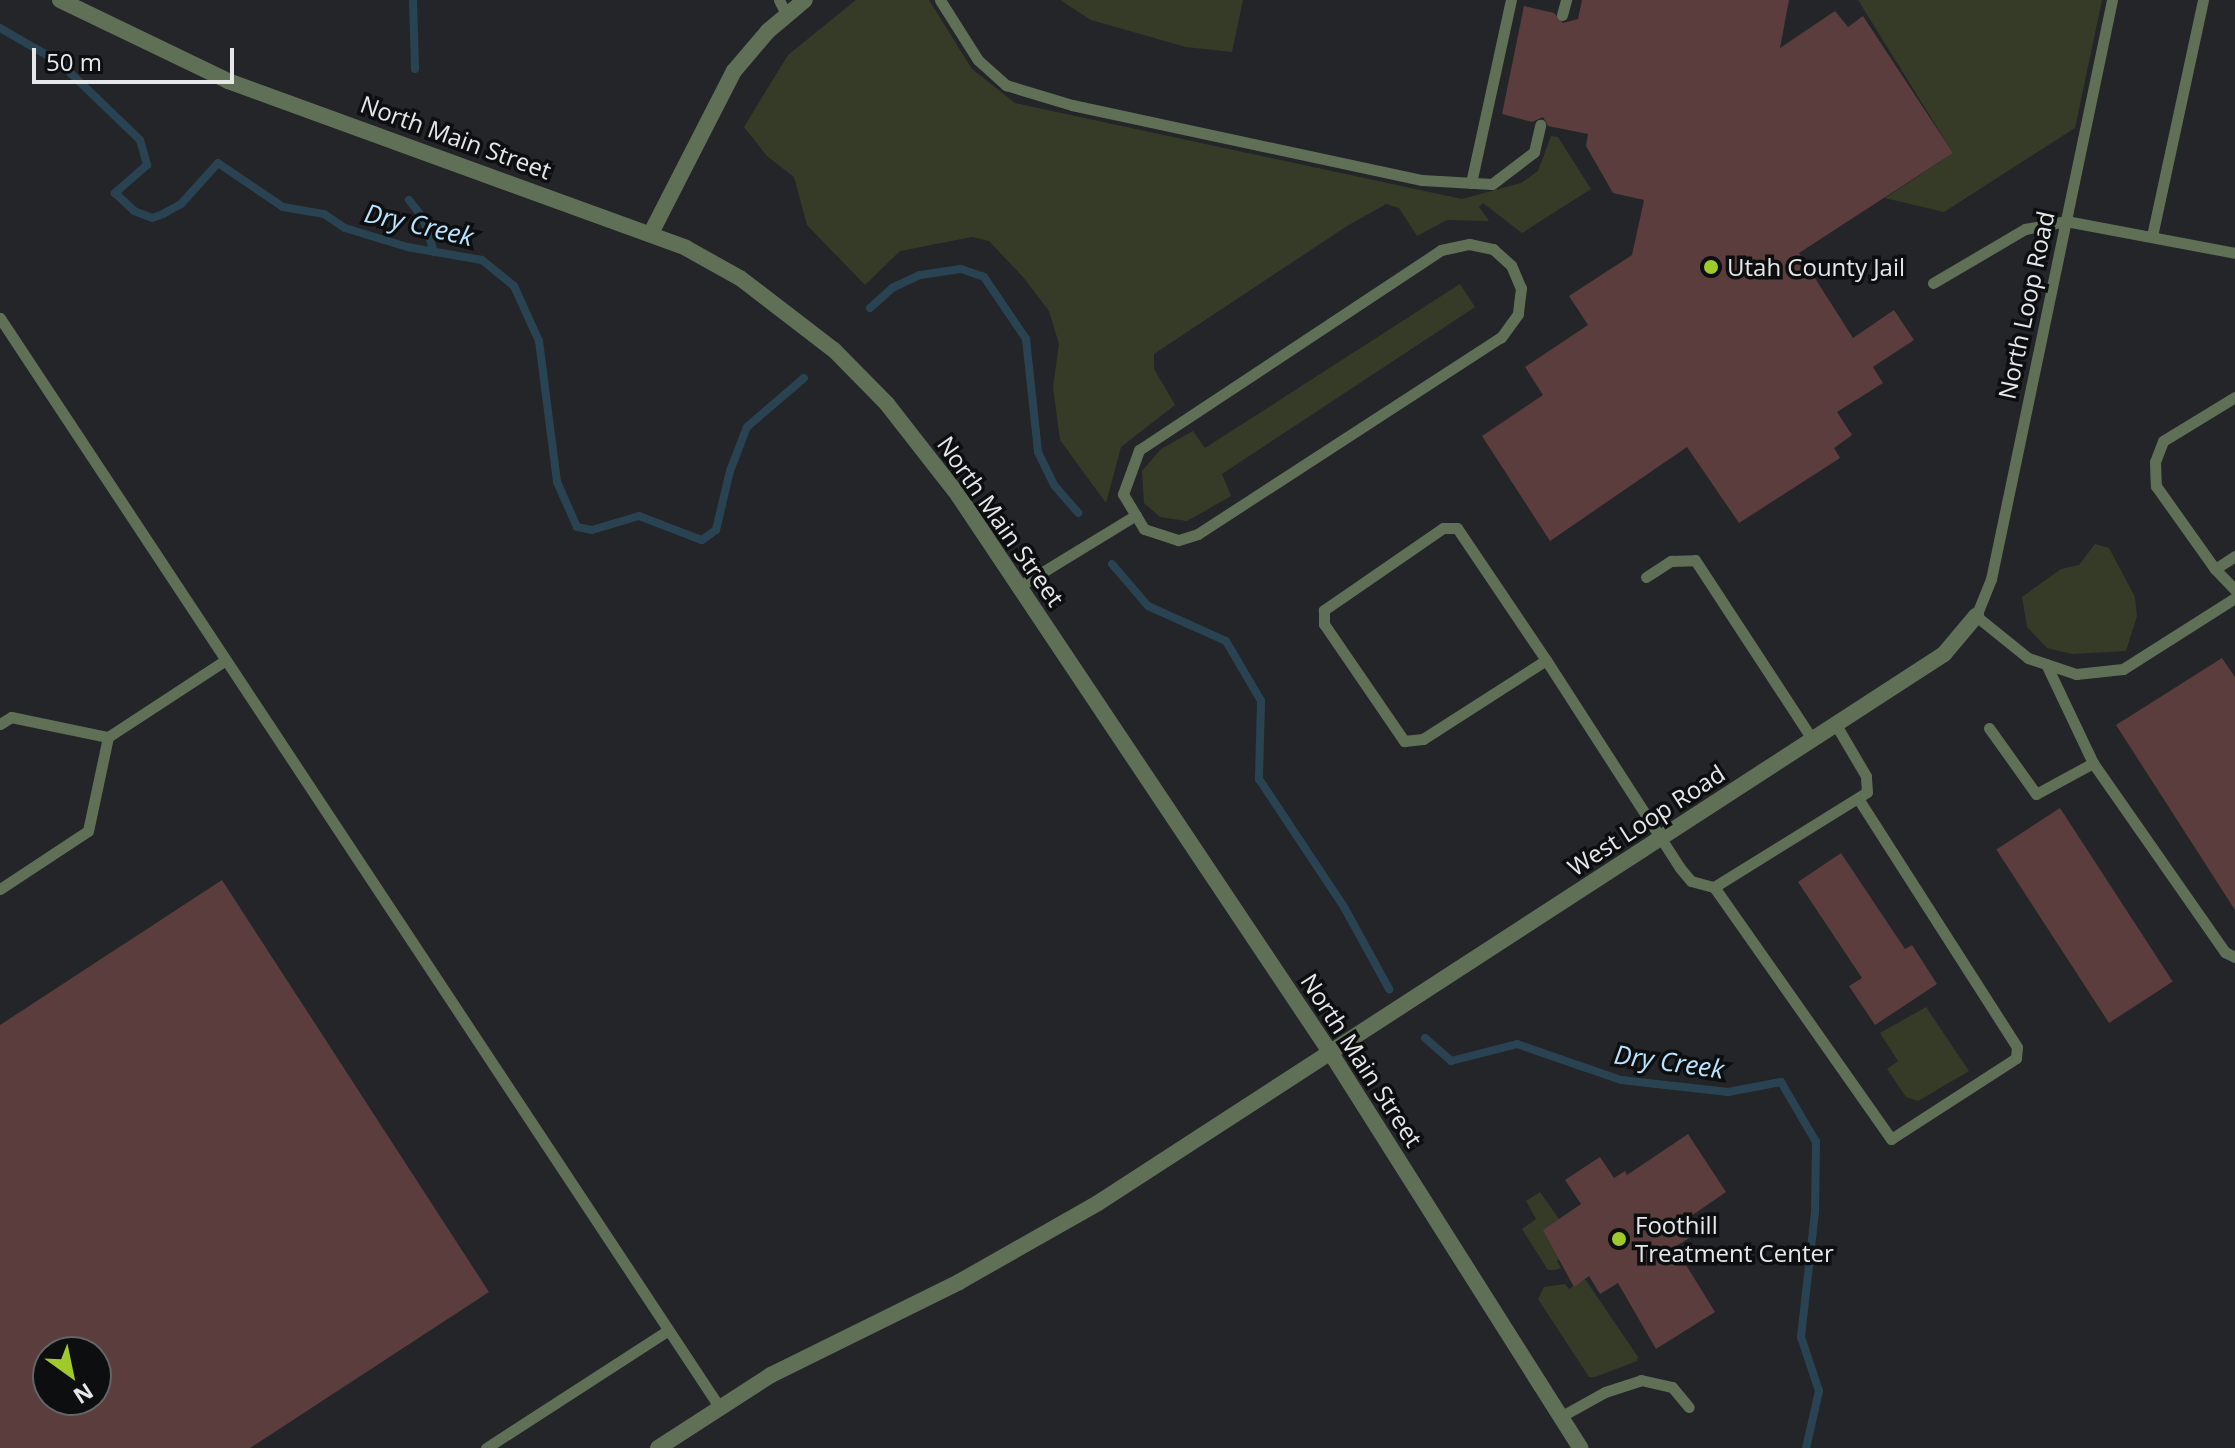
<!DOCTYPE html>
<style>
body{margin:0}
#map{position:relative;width:2235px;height:1448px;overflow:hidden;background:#232529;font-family:"Open Sans",sans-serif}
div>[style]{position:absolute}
.green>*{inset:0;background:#363b28}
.stream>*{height:8px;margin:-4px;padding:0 4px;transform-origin:4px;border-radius:4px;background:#2a4353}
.building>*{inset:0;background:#5a3d3c;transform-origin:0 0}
.service>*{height:11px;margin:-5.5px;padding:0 5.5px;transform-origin:5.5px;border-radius:5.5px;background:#607056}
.minor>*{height:16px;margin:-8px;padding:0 8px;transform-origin:8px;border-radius:8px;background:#607056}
.tertiary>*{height:16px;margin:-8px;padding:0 8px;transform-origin:8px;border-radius:8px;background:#607056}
.dots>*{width:22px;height:22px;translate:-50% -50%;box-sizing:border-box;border:4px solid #0d0e10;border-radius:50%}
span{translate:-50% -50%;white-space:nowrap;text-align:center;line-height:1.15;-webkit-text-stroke:7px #0d0e10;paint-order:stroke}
.street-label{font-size:24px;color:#e5e7e9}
.poi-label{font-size:24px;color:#e5e7e9}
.left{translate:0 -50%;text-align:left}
.water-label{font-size:26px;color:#b9e3fe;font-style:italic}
.north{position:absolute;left:32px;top:1336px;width:80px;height:80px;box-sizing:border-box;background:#0d0e10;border:2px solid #636567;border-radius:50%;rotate:147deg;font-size:22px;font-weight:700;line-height:32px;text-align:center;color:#e5e7e9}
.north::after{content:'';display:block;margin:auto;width:28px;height:36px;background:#9fca2c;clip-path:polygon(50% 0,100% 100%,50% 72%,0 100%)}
.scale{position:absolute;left:32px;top:48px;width:202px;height:36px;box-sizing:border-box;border:4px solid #e5e7e9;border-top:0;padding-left:10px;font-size:24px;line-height:28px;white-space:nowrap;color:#e5e7e9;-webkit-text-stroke:6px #0d0e10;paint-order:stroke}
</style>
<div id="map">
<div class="green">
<div style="clip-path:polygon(856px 0,929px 0,972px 69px,1015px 103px,1462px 199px,1521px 183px,1538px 171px,1551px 136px,1558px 137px,1591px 189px,1522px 233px,1483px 203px,1479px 207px,1489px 221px,1447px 220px,1417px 236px,1399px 208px,1386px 204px,1347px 226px,1154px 354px,1154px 369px,1175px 405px,1121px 447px,1106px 503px,1060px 440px,1053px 387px,1059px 344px,1049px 311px,1023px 277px,989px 241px,972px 237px,900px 251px,865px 285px,807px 225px,794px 177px,767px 156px,744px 127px,788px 55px)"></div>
<div style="clip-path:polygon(1060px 0,1243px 0,1232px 52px,1186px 47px,1091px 20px)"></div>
<div style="clip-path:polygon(1858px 0,2102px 0,2075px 128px,1944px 212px,1885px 198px,1953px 153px)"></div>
<div style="clip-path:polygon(1460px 284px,1475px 307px,1222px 474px,1231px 496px,1187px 521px,1160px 517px,1144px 503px,1142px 471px,1161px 449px,1193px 431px,1205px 448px)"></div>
<div style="clip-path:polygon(2095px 544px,2109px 548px,2135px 597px,2137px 616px,2126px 651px,2072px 654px,2047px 648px,2027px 627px,2022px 597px,2061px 569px,2079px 565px)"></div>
<div style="clip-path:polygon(1926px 1007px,1969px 1071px,1918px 1101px,1906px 1097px,1887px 1069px,1898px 1061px,1880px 1033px)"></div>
<div style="clip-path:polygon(1540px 1192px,1559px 1219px,1562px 1258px,1557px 1261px,1561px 1268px,1555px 1270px,1548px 1270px,1522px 1229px,1536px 1219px,1526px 1201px)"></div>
<div style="clip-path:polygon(1585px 1279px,1638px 1357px,1637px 1361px,1595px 1377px,1589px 1377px,1538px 1299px,1544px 1287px,1565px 1284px,1569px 1289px)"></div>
</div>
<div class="stream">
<div style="left:413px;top:0;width:69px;rotate:88.3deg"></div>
<div style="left:0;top:28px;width:68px;rotate:30deg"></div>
<div style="left:59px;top:62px;width:112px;rotate:43.9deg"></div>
<div style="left:140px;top:140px;width:26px;rotate:74deg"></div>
<div style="left:147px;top:165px;width:43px;rotate:138.8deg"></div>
<div style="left:115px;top:193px;width:26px;rotate:43deg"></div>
<div style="left:134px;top:211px;width:19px;rotate:21deg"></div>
<div style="left:152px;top:218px;width:12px;rotate:-20deg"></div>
<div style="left:163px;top:214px;width:21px;rotate:-29deg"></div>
<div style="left:181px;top:204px;width:55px;rotate:-47.9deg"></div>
<div style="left:218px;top:163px;width:78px;rotate:34.1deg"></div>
<div style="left:283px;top:207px;width:42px;rotate:9.7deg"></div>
<div style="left:324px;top:214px;width:25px;rotate:34deg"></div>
<div style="left:345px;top:228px;width:65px;rotate:17deg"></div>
<div style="left:407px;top:247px;width:76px;rotate:9.8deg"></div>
<div style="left:482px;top:260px;width:41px;rotate:39.1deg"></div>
<div style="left:514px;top:286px;width:60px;rotate:65.6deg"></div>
<div style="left:539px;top:341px;width:142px;rotate:82.7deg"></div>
<div style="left:557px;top:482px;width:49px;rotate:66deg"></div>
<div style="left:577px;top:527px;width:15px;rotate:11deg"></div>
<div style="left:592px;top:530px;width:49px;rotate:-16.6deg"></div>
<div style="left:639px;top:516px;width:67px;rotate:20.9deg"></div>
<div style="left:702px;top:540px;width:17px;rotate:-36deg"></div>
<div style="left:716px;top:530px;width:61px;rotate:-76.7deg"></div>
<div style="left:730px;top:471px;width:47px;rotate:-68.9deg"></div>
<div style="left:747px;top:427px;width:75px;rotate:-40.7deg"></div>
<div style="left:409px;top:200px;width:23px;rotate:52deg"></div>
<div style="left:423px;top:218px;width:36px;rotate:72deg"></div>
<div style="left:870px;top:308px;width:30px;rotate:-42deg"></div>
<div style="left:892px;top:288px;width:31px;rotate:-25deg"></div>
<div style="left:920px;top:275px;width:41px;rotate:-8.3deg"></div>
<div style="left:961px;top:269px;width:24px;rotate:19deg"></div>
<div style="left:984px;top:277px;width:75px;rotate:55.9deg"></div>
<div style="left:1026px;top:339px;width:114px;rotate:83.9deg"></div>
<div style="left:1038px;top:452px;width:37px;rotate:64deg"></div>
<div style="left:1054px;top:485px;width:37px;rotate:49deg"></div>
<div style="left:1112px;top:564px;width:55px;rotate:49.4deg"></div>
<div style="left:1148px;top:606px;width:85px;rotate:24.2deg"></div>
<div style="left:1226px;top:641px;width:69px;rotate:59.7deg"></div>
<div style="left:1261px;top:701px;width:78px;rotate:91.5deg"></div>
<div style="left:1259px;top:779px;width:154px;rotate:56.4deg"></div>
<div style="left:1344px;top:907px;width:94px;rotate:61.2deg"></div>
<div style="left:1425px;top:1038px;width:35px;rotate:41deg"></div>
<div style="left:1451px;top:1061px;width:68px;rotate:-14.4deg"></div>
<div style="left:1517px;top:1044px;width:110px;rotate:19.1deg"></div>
<div style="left:1621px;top:1080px;width:108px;rotate:6.4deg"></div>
<div style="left:1728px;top:1092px;width:54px;rotate:-10.7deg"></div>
<div style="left:1781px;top:1082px;width:69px;rotate:59.7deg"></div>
<div style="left:1816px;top:1142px;width:70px;rotate:90.8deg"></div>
<div style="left:1815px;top:1212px;width:126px;rotate:96.4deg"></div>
<div style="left:1801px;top:1337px;width:57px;rotate:71.6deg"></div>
<div style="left:1819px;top:1391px;width:58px;rotate:102.8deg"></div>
</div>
<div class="building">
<div style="clip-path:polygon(1582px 0,1789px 0,1780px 48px,1835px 11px,1848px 27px,1863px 16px,1953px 153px,1799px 253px,1853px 338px,1894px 310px,1914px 340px,1873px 367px,1883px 383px,1837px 412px,1852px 435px,1834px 448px,1840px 458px,1739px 523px,1687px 447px,1550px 541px,1482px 436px,1543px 395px,1525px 367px,1588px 325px,1569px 296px,1632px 255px,1644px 200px,1613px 193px,1586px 146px,1588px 134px,1548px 126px,1543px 117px,1532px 122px,1502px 114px,1524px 6px,1554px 13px,1563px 23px,1578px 19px)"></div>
<div style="clip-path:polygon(2222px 658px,2235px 677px,2235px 910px,2116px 725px)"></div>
<div style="left:2060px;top:808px;width:207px;height:76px;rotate:57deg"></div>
<div style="clip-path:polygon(1841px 853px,1905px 949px,1912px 945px,1937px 984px,1875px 1025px,1849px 986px,1862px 978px,1798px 882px)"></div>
<div style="clip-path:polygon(evenodd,222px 880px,489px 1292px,250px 1448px,0 1448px,0 1025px,222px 880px,48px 1352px,96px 1352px,96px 1400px,48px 1400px,48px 1352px)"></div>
<div style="clip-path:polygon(1688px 1134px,1726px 1192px,1691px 1216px,1700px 1231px,1675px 1247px,1715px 1312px,1656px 1349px,1618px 1283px,1600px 1294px,1589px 1276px,1574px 1287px,1543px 1230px,1581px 1204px,1565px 1180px,1600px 1157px,1614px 1178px,1625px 1171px,1627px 1175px)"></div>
</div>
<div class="service">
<div style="left:779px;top:0;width:16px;rotate:63deg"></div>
<div style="left:940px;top:0;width:71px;rotate:57.7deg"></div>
<div style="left:978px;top:60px;width:38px;rotate:42deg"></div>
<div style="left:1006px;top:85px;width:69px;rotate:16.9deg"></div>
<div style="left:1072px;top:105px;width:358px;rotate:12.1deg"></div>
<div style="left:1422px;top:180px;width:70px;rotate:3.3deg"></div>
<div style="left:1492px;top:184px;width:53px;rotate:-37.3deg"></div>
<div style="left:1534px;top:152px;width:28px;rotate:-77deg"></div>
<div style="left:2112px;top:0;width:592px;rotate:101.8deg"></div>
<div style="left:1991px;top:579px;width:40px;rotate:112deg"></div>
<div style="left:1976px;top:616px;width:67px;rotate:38.9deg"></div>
<div style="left:2028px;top:658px;width:51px;rotate:18.4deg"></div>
<div style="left:2076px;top:674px;width:47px;rotate:-6.1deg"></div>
<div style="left:2123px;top:669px;width:133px;rotate:-32.4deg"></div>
<div style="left:1562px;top:15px;width:16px;rotate:-75deg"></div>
<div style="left:1471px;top:183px;width:187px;rotate:-77.7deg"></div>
<div style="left:2152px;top:236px;width:241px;rotate:-77.8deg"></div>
<div style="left:1469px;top:244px;width:25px;rotate:12deg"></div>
<div style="left:1493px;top:249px;width:24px;rotate:42deg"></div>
<div style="left:1511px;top:265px;width:25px;rotate:67deg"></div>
<div style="left:1521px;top:288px;width:26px;rotate:97deg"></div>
<div style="left:1518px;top:314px;width:29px;rotate:126deg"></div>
<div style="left:1501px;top:337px;width:361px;rotate:147deg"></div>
<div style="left:1198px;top:534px;width:21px;rotate:163deg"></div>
<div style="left:1178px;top:540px;width:36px;rotate:-162deg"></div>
<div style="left:1144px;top:529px;width:41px;rotate:-121deg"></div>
<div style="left:1123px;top:494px;width:47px;rotate:-70deg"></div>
<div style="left:1139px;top:450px;width:362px;rotate:-33.5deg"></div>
<div style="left:1441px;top:250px;width:29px;rotate:-12deg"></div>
<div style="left:1933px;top:283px;width:107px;rotate:-30.4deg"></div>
<div style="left:2025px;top:229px;width:42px;rotate:-11deg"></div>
<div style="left:2066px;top:221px;width:172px;rotate:10.7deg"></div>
<div style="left:0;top:318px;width:1306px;rotate:56.55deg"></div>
<div style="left:2235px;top:397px;width:84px;rotate:148.6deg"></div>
<div style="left:2163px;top:441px;width:22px;rotate:111deg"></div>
<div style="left:2155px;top:462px;width:24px;rotate:88deg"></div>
<div style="left:2156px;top:486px;width:102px;rotate:54.6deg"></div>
<div style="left:2215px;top:569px;width:24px;rotate:-33deg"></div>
<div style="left:2215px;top:569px;width:29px;rotate:46deg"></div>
<div style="left:1646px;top:577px;width:30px;rotate:-33deg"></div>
<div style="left:1671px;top:561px;width:24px;rotate:-2deg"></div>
<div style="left:1695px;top:560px;width:215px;rotate:56.8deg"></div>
<div style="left:1018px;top:587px;width:138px;rotate:-31.4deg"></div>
<div style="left:1546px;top:660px;width:159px;rotate:-124deg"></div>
<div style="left:1457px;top:528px;width:14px;rotate:180deg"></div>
<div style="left:1443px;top:528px;width:145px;rotate:145.4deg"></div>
<div style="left:1324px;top:610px;width:14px;rotate:90deg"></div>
<div style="left:1324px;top:624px;width:142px;rotate:55.6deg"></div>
<div style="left:1404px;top:741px;width:19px;rotate:-6deg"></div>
<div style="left:1423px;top:739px;width:146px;rotate:-32.7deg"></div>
<div style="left:1546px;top:660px;width:247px;rotate:57.2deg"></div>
<div style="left:1680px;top:868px;width:17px;rotate:50deg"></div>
<div style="left:1691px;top:881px;width:24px;rotate:15deg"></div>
<div style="left:1714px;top:887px;width:180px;rotate:-31.8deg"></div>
<div style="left:1867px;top:792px;width:16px;rotate:-94deg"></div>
<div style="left:1866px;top:776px;width:59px;rotate:-120.5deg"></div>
<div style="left:2046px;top:664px;width:110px;rotate:64.6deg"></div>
<div style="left:2093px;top:763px;width:231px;rotate:55.1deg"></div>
<div style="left:2225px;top:952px;width:11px;rotate:27deg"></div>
<div style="left:0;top:724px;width:13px;rotate:-32deg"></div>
<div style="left:11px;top:717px;width:99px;rotate:11.7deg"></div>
<div style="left:1989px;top:728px;width:81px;rotate:54.5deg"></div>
<div style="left:2036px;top:794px;width:65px;rotate:-28.5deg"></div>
<div style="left:1714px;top:887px;width:308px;rotate:54.9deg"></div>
<div style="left:1891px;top:1139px;width:149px;rotate:-32.9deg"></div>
<div style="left:2016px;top:1058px;width:11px;rotate:-85deg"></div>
<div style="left:2017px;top:1047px;width:295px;rotate:-122.6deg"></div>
<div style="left:0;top:889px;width:105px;rotate:-33.4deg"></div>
<div style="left:88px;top:831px;width:96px;rotate:-78deg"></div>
<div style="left:108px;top:737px;width:139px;rotate:-33.2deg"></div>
<div style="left:1560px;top:1417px;width:51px;rotate:-29.1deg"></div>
<div style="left:1605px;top:1392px;width:38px;rotate:-18deg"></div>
<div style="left:1641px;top:1380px;width:32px;rotate:13deg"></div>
<div style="left:1672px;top:1387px;width:26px;rotate:50deg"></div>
<div style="left:486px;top:1448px;width:213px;rotate:-32.9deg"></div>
</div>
<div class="minor">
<div style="left:651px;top:233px;width:182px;rotate:-62.9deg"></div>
<div style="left:734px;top:71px;width:52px;rotate:-49.6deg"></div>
<div style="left:768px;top:31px;width:48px;rotate:-40deg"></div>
<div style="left:658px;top:1448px;width:135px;rotate:-32.9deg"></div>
<div style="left:771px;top:1375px;width:210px;rotate:-26.3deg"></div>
<div style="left:959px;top:1282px;width:160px;rotate:-29.6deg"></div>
<div style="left:1098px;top:1203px;width:1009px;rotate:-32.98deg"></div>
<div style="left:1944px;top:654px;width:50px;rotate:-49.9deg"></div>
</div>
<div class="tertiary">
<div style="left:60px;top:0;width:187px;rotate:25.7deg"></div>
<div style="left:228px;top:81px;width:487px;rotate:20deg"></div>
<div style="left:686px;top:248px;width:62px;rotate:29.1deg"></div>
<div style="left:740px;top:278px;width:118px;rotate:37.5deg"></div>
<div style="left:834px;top:350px;width:76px;rotate:45.5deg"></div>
<div style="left:887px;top:404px;width:115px;rotate:52deg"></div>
<div style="left:958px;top:495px;width:673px;rotate:56.26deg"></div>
<div style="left:1332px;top:1055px;width:465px;rotate:57.7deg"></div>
</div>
<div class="dots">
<div style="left:1711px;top:267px;background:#9fca2c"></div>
<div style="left:1619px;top:1239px;background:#9fca2c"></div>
</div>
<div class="street-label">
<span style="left:456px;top:137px;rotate:20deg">North Main Street</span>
<span style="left:2026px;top:305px;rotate:-78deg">North Loop Road</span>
<span style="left:1001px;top:521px;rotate:55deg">North Main Street</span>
<span style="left:1646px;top:820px;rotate:-33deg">West Loop Road</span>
<span style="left:1362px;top:1060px;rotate:57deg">North Main Street</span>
</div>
<div class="poi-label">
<span class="left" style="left:1727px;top:267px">Utah County Jail</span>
<span class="left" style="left:1635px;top:1239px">Foothill<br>Treatment Center</span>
</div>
<div class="water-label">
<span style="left:419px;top:225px;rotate:13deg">Dry Creek</span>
<span style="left:1669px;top:1062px;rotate:8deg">Dry Creek</span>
</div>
<div class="north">N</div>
<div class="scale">50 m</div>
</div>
